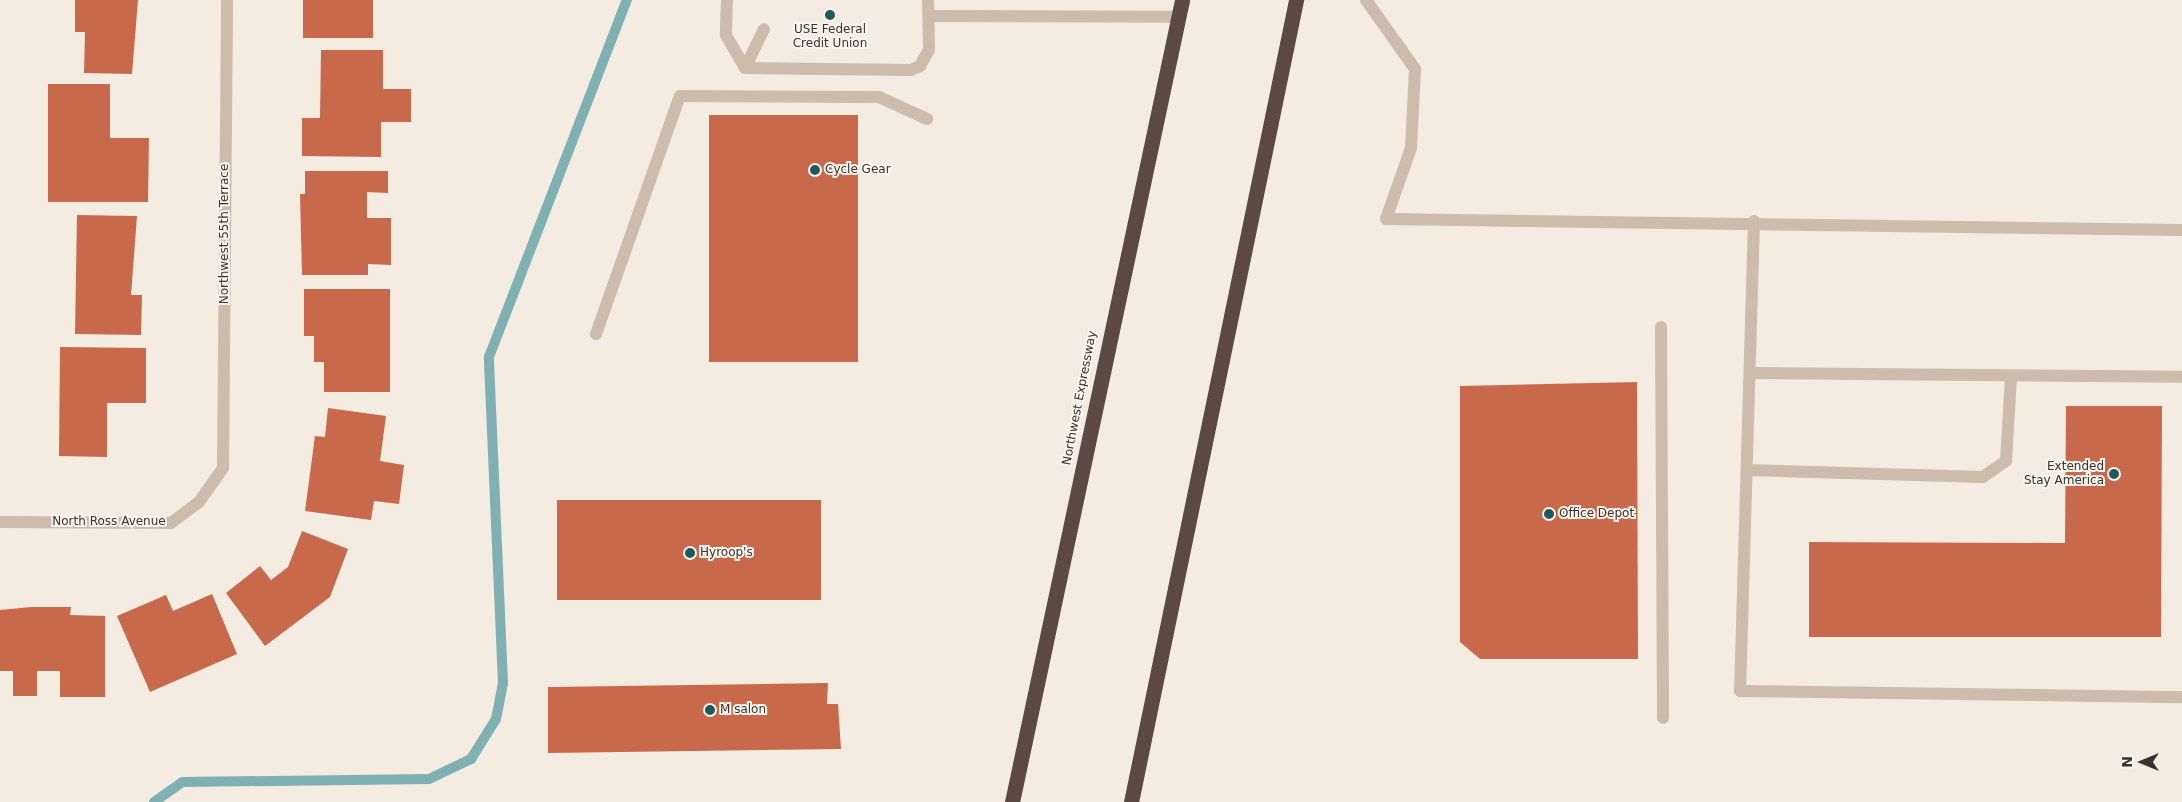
<!DOCTYPE html>
<style>
body{margin:0}
#map{position:relative;width:2182px;height:802px;overflow:hidden;background:#f4ebe1;font-family:"DejaVu Sans",sans-serif}
div>[style]{position:absolute}
.stream>*{height:10px;margin:-5px;padding:0 5px;transform-origin:5px;border-radius:5px;background:#7fb0b2}
.building>*{inset:0;background:#c8694b;transform-origin:0 0}
.lane>*{height:12px;margin:-6px;padding:0 6px;transform-origin:6px;border-radius:6px;background:#cdbbac}
.street>*{height:12px;margin:-6px;padding:0 6px;transform-origin:6px;border-radius:6px;background:#cdbbac}
.highway>*{height:15px;margin:-7.5px;padding:0 7.5px;transform-origin:7.5px;border-radius:7.5px;background:#5c4a42}
.dots>*{width:14px;height:14px;translate:-50% -50%;box-sizing:border-box;border:2px solid #fbf5ee;border-radius:50%}
span{translate:-50% -50%;white-space:nowrap;text-align:center;line-height:1.15;-webkit-text-stroke:4px #fbf5ee;paint-order:stroke}
.poi-label{font-size:12px;color:#3b302b}
.left{translate:0 -50%;text-align:left}
.right{translate:-100% -50%;text-align:right}
.street-label{font-size:12px;color:#3b302b}
.north{position:absolute;left:2117px;top:737px;width:50px;height:50px;-webkit-text-stroke:4px #fbf5ee;paint-order:stroke;rotate:270deg;font-size:14px;font-weight:700;line-height:20px;text-align:center;color:#3b302b}
.north::after{content:'';display:block;margin:auto;width:18px;height:22px;background:#3b302b;clip-path:polygon(50% 0,100% 100%,50% 72%,0 100%)}
</style>
<div id="map">
<div class="stream">
<div style="left:154px;top:802px;width:35px;rotate:-35deg"></div>
<div style="left:183px;top:782px;width:246px;rotate:-0.7deg"></div>
<div style="left:429px;top:779px;width:47px;rotate:-25.5deg"></div>
<div style="left:471px;top:759px;width:47px;rotate:-58deg"></div>
<div style="left:496px;top:719px;width:37px;rotate:-79deg"></div>
<div style="left:503px;top:683px;width:326px;rotate:-92.5deg"></div>
<div style="left:489px;top:357px;width:383px;rotate:-68.9deg"></div>
</div>
<div class="building">
<div style="clip-path:polygon(75px 0,138px 0,132px 74px,84px 73px,85px 32px,75px 32px)"></div>
<div style="left:303px;top:0;width:70px;height:38px"></div>
<div style="clip-path:polygon(321px 50px,383px 50px,383px 89px,411px 89px,411px 122px,381px 122px,381px 157px,302px 156px,302px 118px,320px 118px)"></div>
<div style="clip-path:polygon(48px 84px,110px 84px,110px 138px,149px 138px,148px 202px,48px 202px)"></div>
<div style="left:709px;top:115px;width:149px;height:247px"></div>
<div style="clip-path:polygon(305px 171px,388px 171px,388px 193px,367px 192px,367px 218px,391px 218px,391px 265px,368px 264px,368px 275px,302px 275px,300px 194px,305px 194px)"></div>
<div style="clip-path:polygon(77px 215px,137px 216px,131px 295px,142px 295px,141px 335px,75px 334px)"></div>
<div style="clip-path:polygon(304px 289px,390px 289px,390px 392px,324px 392px,324px 362px,314px 362px,314px 336px,304px 336px)"></div>
<div style="clip-path:polygon(60px 347px,146px 348px,146px 403px,107px 403px,107px 457px,59px 456px)"></div>
<div style="clip-path:polygon(1637px 382px,1638px 659px,1480px 659px,1460px 642px,1460px 386px)"></div>
<div style="clip-path:polygon(2066px 406px,2162px 406px,2161px 637px,1809px 637px,1809px 542px,2065px 543px)"></div>
<div style="clip-path:polygon(328px 408px,386px 416px,380px 461px,404px 465px,399px 504px,374px 501px,371px 520px,305px 511px,315px 436px,325px 437px)"></div>
<div style="left:821px;top:500px;width:100px;height:264px;rotate:90deg"></div>
<div style="clip-path:polygon(302px 531px,348px 549px,330px 597px,265px 646px,226px 593px,260px 566px,271px 580px,288px 567px)"></div>
<div style="clip-path:polygon(212px 594px,237px 654px,150px 692px,117px 616px,166px 595px,173px 611px)"></div>
<div style="clip-path:polygon(31px 607px,71px 607px,70px 615px,105px 616px,105px 697px,60px 697px,60px 671px,37px 671px,37px 696px,13px 696px,13px 671px,0 671px,0 610px)"></div>
<div style="clip-path:polygon(828px 683px,827px 704px,838px 704px,841px 749px,548px 753px,548px 687px)"></div>
</div>
<div class="lane">
<div style="left:727px;top:0;width:35px;rotate:92deg"></div>
<div style="left:726px;top:35px;width:38px;rotate:60deg"></div>
<div style="left:931px;top:16px;width:247px;rotate:0.2deg"></div>
<div style="left:745px;top:68px;width:166px;rotate:0.7deg"></div>
<div style="left:911px;top:70px;width:10px;rotate:-24deg"></div>
<div style="left:920px;top:66px;width:18px;rotate:-61deg"></div>
<div style="left:929px;top:50px;width:50px;rotate:-91.1deg"></div>
<div style="left:745px;top:68px;width:43px;rotate:-64deg"></div>
<div style="left:1754px;top:221px;width:470px;rotate:91.7deg"></div>
<div style="left:1740px;top:691px;width:442px;rotate:0.8deg"></div>
<div style="left:1661px;top:327px;width:391px;rotate:89.7deg"></div>
<div style="left:596px;top:334px;width:252px;rotate:-70.6deg"></div>
<div style="left:680px;top:96px;width:199px;rotate:0.3deg"></div>
<div style="left:879px;top:97px;width:53px;rotate:24.6deg"></div>
<div style="left:1750px;top:373px;width:432px;rotate:0.5deg"></div>
<div style="left:1747px;top:470px;width:236px;rotate:1.7deg"></div>
<div style="left:1983px;top:477px;width:28px;rotate:-35deg"></div>
<div style="left:2006px;top:461px;width:85px;rotate:-86.6deg"></div>
</div>
<div class="street">
<div style="left:1366px;top:0;width:85px;rotate:54.6deg"></div>
<div style="left:1415px;top:69px;width:79px;rotate:92.9deg"></div>
<div style="left:1411px;top:148px;width:75px;rotate:109.4deg"></div>
<div style="left:1386px;top:219px;width:796px;rotate:0.79deg"></div>
<div style="left:0;top:522px;width:171px;rotate:0.3deg"></div>
<div style="left:171px;top:523px;width:35px;rotate:-37deg"></div>
<div style="left:199px;top:502px;width:42px;rotate:-54.8deg"></div>
<div style="left:223px;top:468px;width:468px;rotate:-89.5deg"></div>
</div>
<div class="highway">
<div style="left:1012px;top:802px;width:820px;rotate:-78.03deg"></div>
<div style="left:1131px;top:802px;width:819px;rotate:-78.37deg"></div>
</div>
<div class="dots">
<div style="left:830px;top:15px;background:#1f5a5e"></div>
<div style="left:815px;top:170px;background:#1f5a5e"></div>
<div style="left:2114px;top:474px;background:#1f5a5e"></div>
<div style="left:1549px;top:514px;background:#1f5a5e"></div>
<div style="left:690px;top:553px;background:#1f5a5e"></div>
<div style="left:710px;top:710px;background:#1f5a5e"></div>
</div>
<div class="poi-label">
<span style="left:830px;top:37px">USE Federal<br>Credit Union</span>
<span class="left" style="left:825px;top:170px">Cycle Gear</span>
<span class="right" style="left:2104px;top:474px">Extended<br>Stay America</span>
<span class="left" style="left:1559px;top:514px">Office Depot</span>
<span class="left" style="left:700px;top:553px">Hyroop's</span>
<span class="left" style="left:720px;top:710px">M salon</span>
</div>
<div class="street-label">
<span style="left:225px;top:234px;rotate:-90deg">Northwest 55th Terrace</span>
<span style="left:1080px;top:398px;rotate:-79deg">Northwest Expressway</span>
<span style="left:109px;top:522px">North Ross Avenue</span>
</div>
<div class="north">N</div>
</div>
